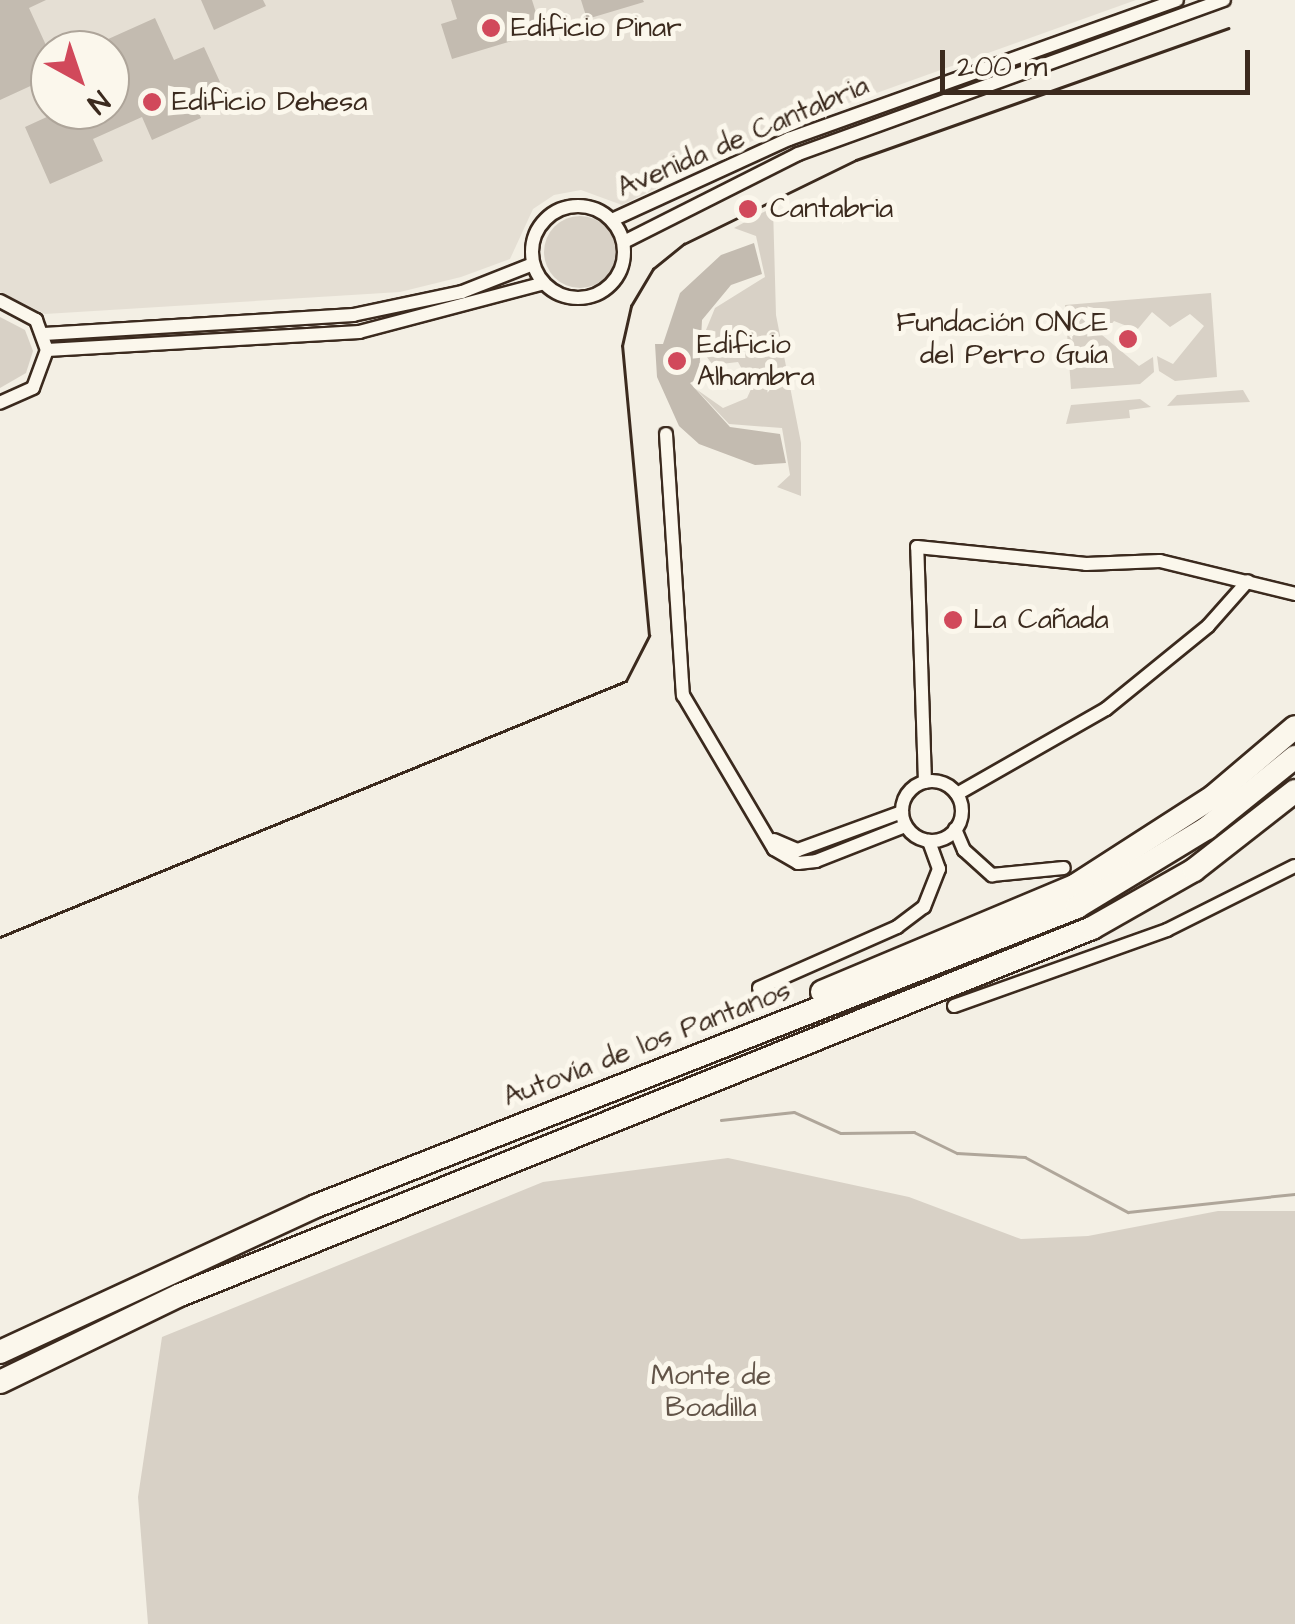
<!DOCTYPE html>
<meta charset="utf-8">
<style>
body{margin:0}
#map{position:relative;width:1295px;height:1624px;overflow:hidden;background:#f3efe4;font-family:"Architects Daughter",sans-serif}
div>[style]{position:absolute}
.built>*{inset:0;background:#e5dfd4}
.green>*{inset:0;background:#d8d1c6}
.round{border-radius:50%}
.stream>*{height:2.5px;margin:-1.25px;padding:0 1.25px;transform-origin:1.25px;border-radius:1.25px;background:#afa69a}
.building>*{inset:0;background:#c3bbb0}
.roads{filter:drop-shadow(2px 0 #3b2a1e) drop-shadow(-2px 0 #3b2a1e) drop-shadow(0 2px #3b2a1e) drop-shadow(0 -2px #3b2a1e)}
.street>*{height:12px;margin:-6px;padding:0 6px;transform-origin:6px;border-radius:6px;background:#fbf7ec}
.street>.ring{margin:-6px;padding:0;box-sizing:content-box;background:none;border:12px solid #fbf7ec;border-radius:50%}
.highway>*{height:22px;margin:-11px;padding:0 11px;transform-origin:11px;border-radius:11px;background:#fbf7ec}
.tram>*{height:2.5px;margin:-1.25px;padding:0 1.25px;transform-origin:1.25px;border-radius:1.25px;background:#3b2a1e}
.dots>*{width:28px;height:28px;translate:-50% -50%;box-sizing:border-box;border:5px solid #fbf7ec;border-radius:50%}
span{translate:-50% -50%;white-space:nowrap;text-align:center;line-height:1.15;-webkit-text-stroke:10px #fbf7ec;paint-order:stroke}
.poi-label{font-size:28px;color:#3b2a1e}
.left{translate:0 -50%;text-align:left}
.right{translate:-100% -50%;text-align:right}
.street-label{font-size:28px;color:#3b2a1e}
.park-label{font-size:28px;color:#625448}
.north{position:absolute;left:30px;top:30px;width:100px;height:100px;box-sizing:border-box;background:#fbf7ec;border:2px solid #aea59a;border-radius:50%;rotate:140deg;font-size:28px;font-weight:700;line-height:40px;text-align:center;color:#3b2a1e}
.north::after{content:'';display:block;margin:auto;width:35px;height:45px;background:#d1495b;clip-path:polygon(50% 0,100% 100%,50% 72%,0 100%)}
.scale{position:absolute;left:940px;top:50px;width:310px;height:45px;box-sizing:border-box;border:5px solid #3b2a1e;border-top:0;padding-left:12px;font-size:30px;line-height:35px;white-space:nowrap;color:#3b2a1e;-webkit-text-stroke:8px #fbf7ec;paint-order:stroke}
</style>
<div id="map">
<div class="built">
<div style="clip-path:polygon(evenodd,0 0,1136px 0,779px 128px,622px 205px,581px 190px,554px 195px,533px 209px,510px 259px,461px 277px,400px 292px,45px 314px,0 292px,0 0,50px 50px,110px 50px,110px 110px,50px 110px,50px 50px)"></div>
</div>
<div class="green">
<div style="clip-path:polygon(773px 207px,776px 315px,801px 443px,801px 496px,777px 487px,790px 475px,782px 428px,729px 424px,696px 389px,723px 408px,747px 398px,752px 387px,738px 362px,713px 365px,699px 347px,715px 308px,765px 277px,756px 236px,734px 228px)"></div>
<div class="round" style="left:544px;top:216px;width:72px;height:72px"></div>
<div style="clip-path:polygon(1211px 293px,1217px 377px,1175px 381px,1159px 371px,1157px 356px,1173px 364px,1204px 326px,1190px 314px,1170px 327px,1152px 312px,1137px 330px,1114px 321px,1102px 335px,1139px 366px,1153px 357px,1154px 372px,1140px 384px,1071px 389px,1065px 305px)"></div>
<div style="clip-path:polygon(0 317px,25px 330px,33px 351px,26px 373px,0 388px)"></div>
<div style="clip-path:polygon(1243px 390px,1250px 402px,1167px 406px,1177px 395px)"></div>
<div style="clip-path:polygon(1140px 399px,1151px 407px,1129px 410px,1130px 418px,1066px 424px,1071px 405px)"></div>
<div style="clip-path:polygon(728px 1158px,909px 1197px,1021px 1239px,1088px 1236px,1218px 1211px,1295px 1211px,1295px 1624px,148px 1624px,138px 1497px,162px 1337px,543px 1182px)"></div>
</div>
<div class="stream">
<div style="left:721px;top:1120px;width:73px;rotate:-6.3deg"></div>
<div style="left:794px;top:1112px;width:51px;rotate:24.1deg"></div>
<div style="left:841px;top:1133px;width:73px;rotate:-0.8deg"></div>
<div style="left:914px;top:1132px;width:48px;rotate:26deg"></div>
<div style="left:957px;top:1153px;width:68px;rotate:3.4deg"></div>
<div style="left:1025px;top:1157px;width:117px;rotate:28.1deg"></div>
<div style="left:1128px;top:1212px;width:168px;rotate:-6.2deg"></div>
</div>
<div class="building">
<div style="clip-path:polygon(0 0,46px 0,29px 8px,50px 54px,50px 77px,0 100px)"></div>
<div style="clip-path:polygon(201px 0,263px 0,266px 6px,214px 30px)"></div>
<div style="clip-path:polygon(451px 0,532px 0,542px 32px,452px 59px,441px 24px,457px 19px)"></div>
<div style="clip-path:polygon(581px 0,643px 0,644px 2px,587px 19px)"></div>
<div style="clip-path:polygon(155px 18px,174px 60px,204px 47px,220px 82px,191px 95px,201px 118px,152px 140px,142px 117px,93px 139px,103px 161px,50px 184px,25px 127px,62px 110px,110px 110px,110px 89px,125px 82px,106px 40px)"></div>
<div style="clip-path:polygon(754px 243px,762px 274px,731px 285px,702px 320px,699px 378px,690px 383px,730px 427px,780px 434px,786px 463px,755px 465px,699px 444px,679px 426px,657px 377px,655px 344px,663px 344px,680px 293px,721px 255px)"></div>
</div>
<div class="roads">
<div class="street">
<div class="ring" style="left:532px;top:206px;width:80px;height:80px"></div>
<div style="left:612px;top:220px;width:195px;rotate:-24.6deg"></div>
<div style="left:789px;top:139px;width:412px;rotate:-19.7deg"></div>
<div style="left:624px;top:242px;width:195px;rotate:-26.8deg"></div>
<div style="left:798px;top:154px;width:453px;rotate:-19.9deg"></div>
<div style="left:0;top:301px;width:41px;rotate:27.8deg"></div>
<div style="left:36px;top:320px;width:32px;rotate:70deg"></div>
<div style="left:47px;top:350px;width:40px;rotate:110.2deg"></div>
<div style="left:33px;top:388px;width:36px;rotate:156deg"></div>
<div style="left:44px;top:334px;width:310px;rotate:-3.5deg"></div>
<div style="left:353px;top:315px;width:111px;rotate:-11.9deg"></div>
<div style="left:462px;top:292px;width:76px;rotate:-21.5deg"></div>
<div style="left:47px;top:350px;width:313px;rotate:-3.3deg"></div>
<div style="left:359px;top:332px;width:191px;rotate:-14.8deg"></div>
<div style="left:666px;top:434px;width:262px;rotate:86.3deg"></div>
<div style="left:683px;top:695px;width:179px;rotate:59.4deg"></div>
<div style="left:774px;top:849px;width:28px;rotate:30deg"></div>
<div style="left:798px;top:863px;width:18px;rotate:-6deg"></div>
<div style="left:816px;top:861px;width:96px;rotate:-21.5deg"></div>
<div class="ring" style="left:902px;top:781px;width:48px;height:48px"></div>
<div style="left:925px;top:782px;width:235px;rotate:-91.9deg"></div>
<div style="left:917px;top:547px;width:170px;rotate:5.7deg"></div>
<div style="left:1086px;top:564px;width:74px;rotate:-2.3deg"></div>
<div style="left:1160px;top:561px;width:139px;rotate:13.7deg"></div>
<div style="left:957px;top:794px;width:172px;rotate:-29.7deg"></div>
<div style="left:1106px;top:709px;width:132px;rotate:-39.1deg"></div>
<div style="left:1208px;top:626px;width:60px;rotate:-48.4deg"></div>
<div style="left:955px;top:829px;width:23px;rotate:67deg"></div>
<div style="left:964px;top:850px;width:38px;rotate:42deg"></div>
<div style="left:992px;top:875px;width:72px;rotate:-5.6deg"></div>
<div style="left:774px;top:840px;width:26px;rotate:23deg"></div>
<div style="left:798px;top:850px;width:111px;rotate:-20.1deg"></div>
<div style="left:759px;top:988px;width:151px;rotate:-23.8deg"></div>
<div style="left:897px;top:927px;width:34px;rotate:-37deg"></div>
<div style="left:924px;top:907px;width:41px;rotate:-68.5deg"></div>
<div style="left:939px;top:869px;width:30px;rotate:-110deg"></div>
<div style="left:954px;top:1006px;width:226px;rotate:-19.6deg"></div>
<div style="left:1167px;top:930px;width:143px;rotate:-26.6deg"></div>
</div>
<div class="highway">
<div style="left:822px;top:992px;width:276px;rotate:-22.8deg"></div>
<div style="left:1076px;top:885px;width:164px;rotate:-32.8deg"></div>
<div style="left:1214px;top:796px;width:106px;rotate:-40.4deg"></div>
<div style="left:0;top:1352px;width:348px;rotate:-24.8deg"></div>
<div style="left:316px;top:1206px;width:818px;rotate:-21.45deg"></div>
<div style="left:1077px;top:907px;width:152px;rotate:-31.3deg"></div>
<div style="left:1207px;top:828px;width:113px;rotate:-38.9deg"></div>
<div style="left:0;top:1382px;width:200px;rotate:-25.8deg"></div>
<div style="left:180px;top:1295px;width:983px;rotate:-21.92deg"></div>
<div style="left:1092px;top:928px;width:117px;rotate:-29.6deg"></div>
<div style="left:1194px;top:870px;width:128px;rotate:-38deg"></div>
</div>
</div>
<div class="tram">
<div style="left:0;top:937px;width:676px;rotate:-22.24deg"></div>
<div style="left:626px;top:681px;width:51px;rotate:-62.9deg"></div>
<div style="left:649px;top:636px;width:291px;rotate:-95.3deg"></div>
<div style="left:622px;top:346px;width:41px;rotate:-77.3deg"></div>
<div style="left:631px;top:306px;width:43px;rotate:-59.3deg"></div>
<div style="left:653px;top:269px;width:40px;rotate:-39deg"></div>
<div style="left:684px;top:244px;width:191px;rotate:-26deg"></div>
<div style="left:856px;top:160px;width:395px;rotate:-19.5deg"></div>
</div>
<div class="dots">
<div style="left:491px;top:28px;background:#d1495b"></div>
<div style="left:152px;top:102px;background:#d1495b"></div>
<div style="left:748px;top:209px;background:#d1495b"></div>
<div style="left:1128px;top:339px;background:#d1495b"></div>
<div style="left:677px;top:361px;background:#d1495b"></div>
<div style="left:953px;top:620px;background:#d1495b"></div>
</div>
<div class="poi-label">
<span class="left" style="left:511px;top:28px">Edificio Pinar</span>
<span class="left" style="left:172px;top:102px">Edificio Dehesa</span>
<span class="left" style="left:770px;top:209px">Cantabria</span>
<span class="right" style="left:1108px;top:339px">Fundación ONCE<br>del Perro Guía</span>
<span class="left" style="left:697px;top:361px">Edificio<br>Alhambra</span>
<span class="left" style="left:973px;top:620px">La Cañada</span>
</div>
<div class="street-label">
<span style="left:743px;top:137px;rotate:-23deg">Avenida de Cantabria</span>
<span style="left:647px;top:1044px;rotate:-21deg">Autovía de los Pantanos</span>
</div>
<div class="park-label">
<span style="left:711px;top:1392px">Monte de<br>Boadilla</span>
</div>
<div class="north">N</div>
<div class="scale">200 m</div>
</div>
